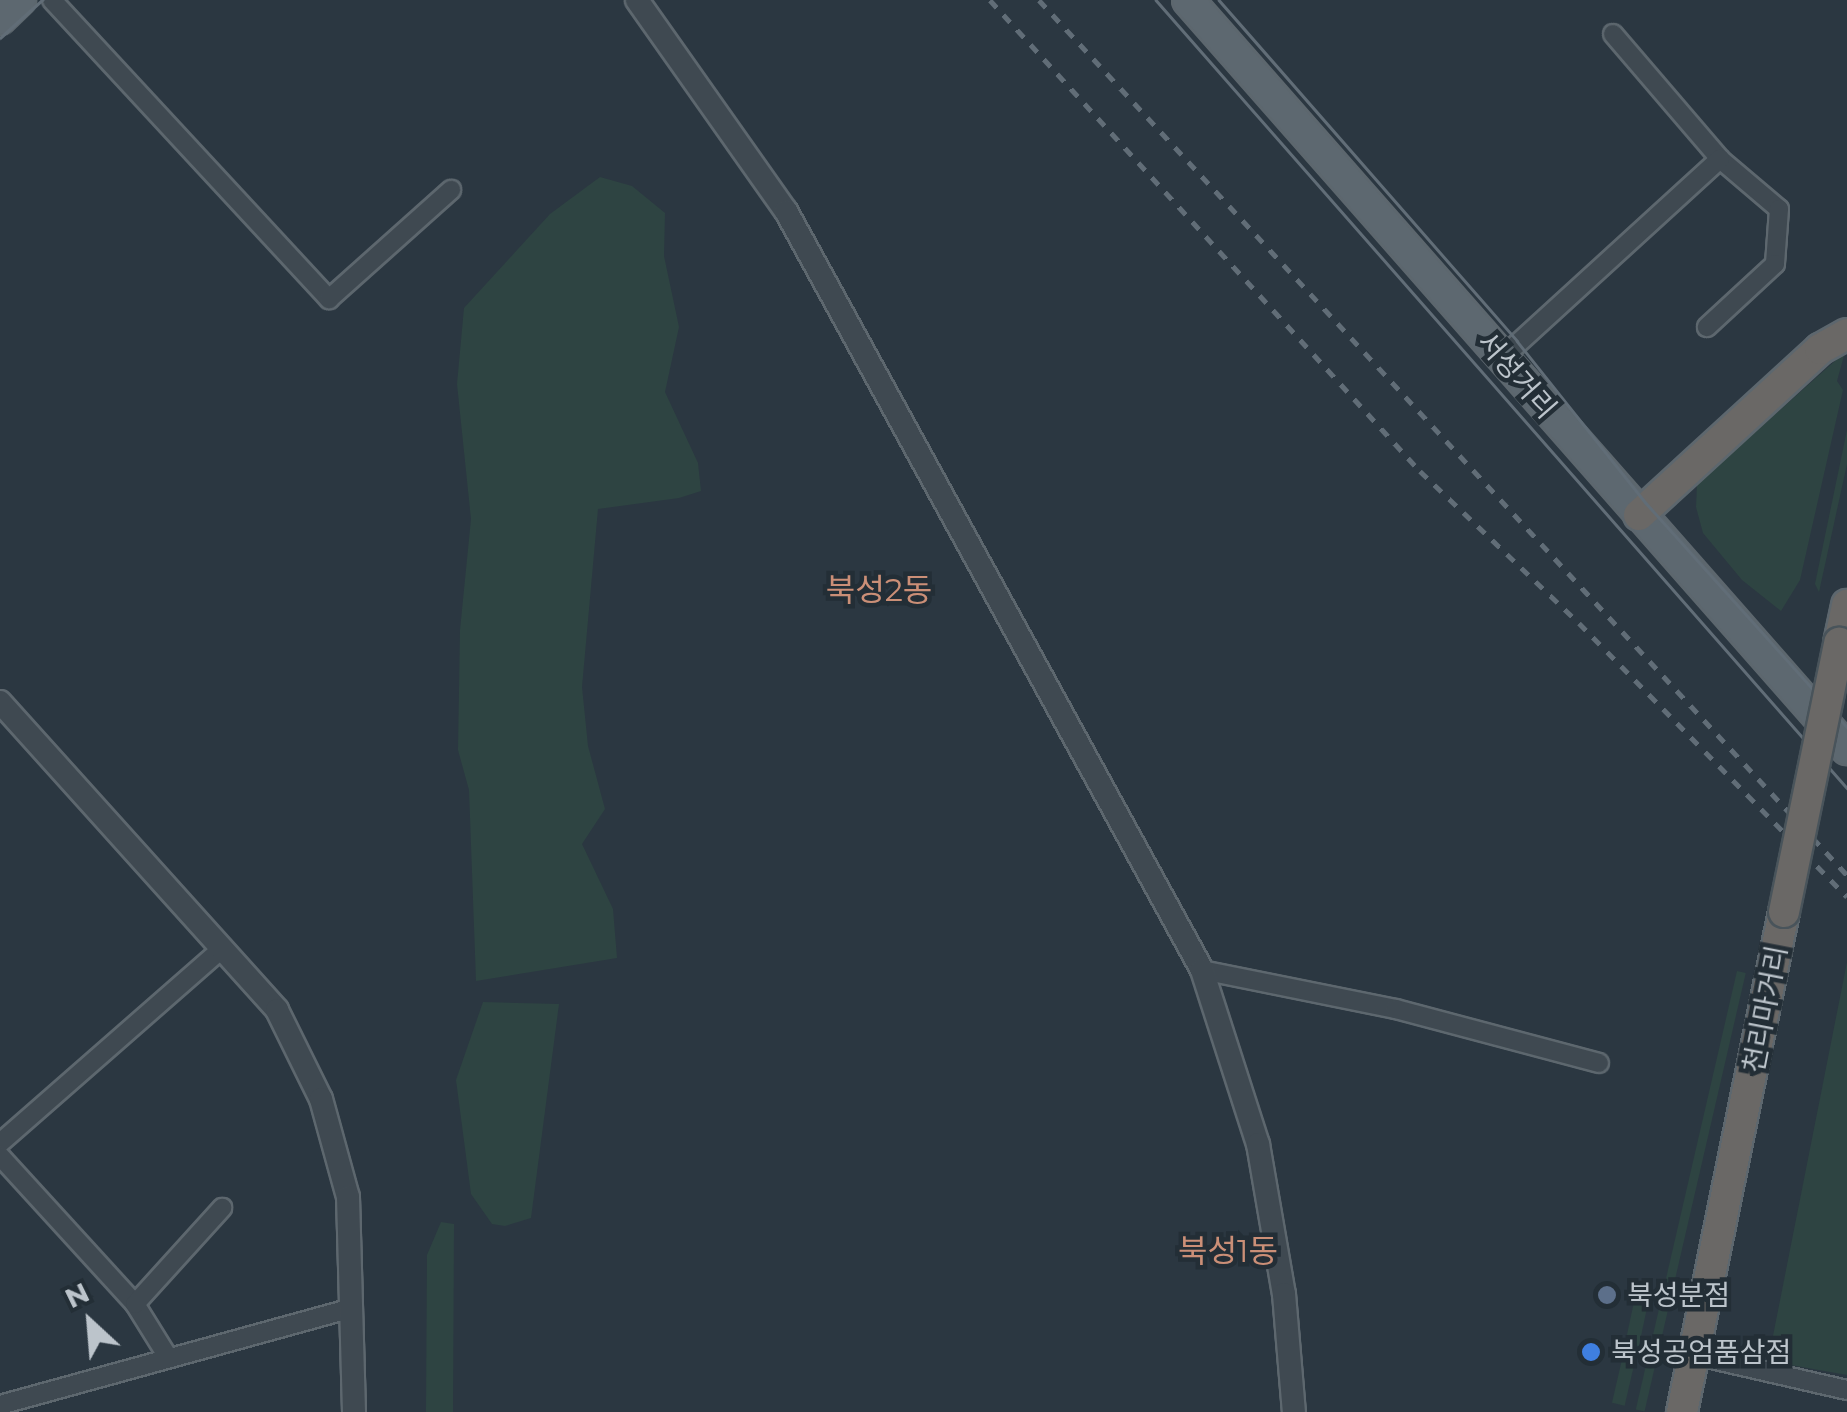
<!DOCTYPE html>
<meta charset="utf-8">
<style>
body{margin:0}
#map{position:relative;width:1847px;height:1412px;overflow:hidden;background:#2b3741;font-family:Montserrat,"Noto Sans KR",sans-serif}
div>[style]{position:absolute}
.green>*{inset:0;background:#2e4442;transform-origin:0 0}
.roads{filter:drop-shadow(2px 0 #5d676e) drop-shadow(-2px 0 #5d676e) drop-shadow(0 2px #5d676e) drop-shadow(0 -2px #5d676e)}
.minor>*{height:18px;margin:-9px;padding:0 9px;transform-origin:9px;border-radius:9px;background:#3f4951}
.tertiary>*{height:22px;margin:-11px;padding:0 11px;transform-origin:11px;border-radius:11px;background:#3f4951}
.primary>*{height:30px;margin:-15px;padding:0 15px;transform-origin:15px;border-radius:15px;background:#5d6870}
.trunk>*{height:30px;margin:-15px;padding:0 15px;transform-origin:15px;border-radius:15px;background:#6a6866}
.tram>*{height:2.5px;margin:-1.25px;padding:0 1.25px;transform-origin:1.25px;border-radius:1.25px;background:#616d77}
.rail>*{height:5px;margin-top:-2.5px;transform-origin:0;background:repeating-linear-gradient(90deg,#616d77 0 10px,transparent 0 20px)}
.bridges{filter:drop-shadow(2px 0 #49545b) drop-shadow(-2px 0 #49545b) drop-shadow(0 2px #49545b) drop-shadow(0 -2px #49545b)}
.trunk-bridge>*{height:30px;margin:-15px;padding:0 15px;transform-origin:15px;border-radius:15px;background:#6a6866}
.dots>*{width:28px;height:28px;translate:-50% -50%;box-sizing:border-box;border:5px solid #232e36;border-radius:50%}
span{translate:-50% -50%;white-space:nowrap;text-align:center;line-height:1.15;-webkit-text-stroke:9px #232e36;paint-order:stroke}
.street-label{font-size:28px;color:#bcc4cb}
.poi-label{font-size:28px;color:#bcc4cb}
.left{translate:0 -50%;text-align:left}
.quarter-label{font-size:32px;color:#cb8f77}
.north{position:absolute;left:40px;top:1272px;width:100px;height:100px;-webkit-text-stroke:8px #232e36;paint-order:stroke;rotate:334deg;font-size:28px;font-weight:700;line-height:40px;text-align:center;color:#bcc4cb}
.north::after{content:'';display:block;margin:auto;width:35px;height:45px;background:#bcc4cb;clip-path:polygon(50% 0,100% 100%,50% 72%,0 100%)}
</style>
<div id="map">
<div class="green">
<div style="clip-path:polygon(600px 177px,632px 186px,665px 213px,664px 256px,679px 327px,665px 392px,698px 463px,701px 491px,679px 498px,598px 509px,582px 687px,588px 746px,605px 809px,582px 844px,613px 909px,617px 958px,476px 981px,469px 790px,458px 750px,460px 630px,471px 519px,457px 384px,464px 308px,550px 214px)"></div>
<div style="clip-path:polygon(1845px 352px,1837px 381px,1843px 390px,1800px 580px,1781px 611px,1742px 580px,1703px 533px,1696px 507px,1697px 484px)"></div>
<div style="clip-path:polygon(1847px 430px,1847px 464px,1819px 592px,1815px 584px)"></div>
<div style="clip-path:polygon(1847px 962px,1847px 1375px,1768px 1361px)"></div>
<div style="left:1737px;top:971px;width:9px;height:450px;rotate:13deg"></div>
<div style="clip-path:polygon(483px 1002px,559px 1004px,531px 1218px,505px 1226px,492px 1224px,471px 1194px,456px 1080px)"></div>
<div style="clip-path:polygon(441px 1222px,454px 1224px,453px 1412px,426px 1412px,427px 1255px)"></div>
<div style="left:1635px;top:1297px;width:14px;height:47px;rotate:12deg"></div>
<div style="left:1623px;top:1355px;width:13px;height:49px;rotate:13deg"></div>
</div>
<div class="roads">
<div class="minor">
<div style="left:52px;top:0;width:408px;rotate:47.2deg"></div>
<div style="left:329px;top:299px;width:164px;rotate:-41.8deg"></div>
<div style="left:1613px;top:34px;width:165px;rotate:49.4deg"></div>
<div style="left:1720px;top:159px;width:77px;rotate:40.3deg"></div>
<div style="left:1779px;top:209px;width:55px;rotate:94.2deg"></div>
<div style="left:1775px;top:264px;width:93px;rotate:137.2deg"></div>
<div style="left:1503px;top:357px;width:294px;rotate:-42.4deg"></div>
<div style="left:1202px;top:970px;width:198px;rotate:11.4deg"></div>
<div style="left:1396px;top:1009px;width:210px;rotate:14.9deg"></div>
<div style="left:0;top:1143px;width:296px;rotate:-41.2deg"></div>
<div style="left:0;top:1156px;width:200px;rotate:47.6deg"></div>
<div style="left:135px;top:1304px;width:62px;rotate:58.1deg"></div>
<div style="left:135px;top:1304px;width:130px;rotate:-47.8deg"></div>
<div style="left:1694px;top:1355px;width:157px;rotate:12.9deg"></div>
<div style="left:0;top:1405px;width:366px;rotate:-15.4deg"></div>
</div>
<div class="tertiary">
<div style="left:637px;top:0;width:258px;rotate:54.8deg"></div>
<div style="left:786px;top:211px;width:866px;rotate:61.27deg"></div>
<div style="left:1202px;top:970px;width:183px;rotate:72.2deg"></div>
<div style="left:1258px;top:1144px;width:152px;rotate:80.2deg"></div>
<div style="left:1284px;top:1294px;width:118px;rotate:85.2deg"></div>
<div style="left:0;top:702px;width:414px;rotate:48deg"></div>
<div style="left:277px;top:1010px;width:99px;rotate:63.7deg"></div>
<div style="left:321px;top:1099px;width:102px;rotate:74.6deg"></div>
<div style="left:348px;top:1197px;width:215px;rotate:88.4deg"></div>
</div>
<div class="primary">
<div style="left:1188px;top:0;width:998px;rotate:48.66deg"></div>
<div style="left:0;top:19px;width:28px;rotate:-44deg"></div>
</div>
<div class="trunk">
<div style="left:1639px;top:515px;width:246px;rotate:-42.5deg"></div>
<div style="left:1820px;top:349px;width:31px;rotate:-29deg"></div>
<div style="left:1839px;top:643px;width:39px;rotate:-78deg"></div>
<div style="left:1682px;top:1412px;width:510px;rotate:-78.47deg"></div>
</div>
</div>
<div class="tram">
<div style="left:1156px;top:0;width:1048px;rotate:48.75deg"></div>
<div style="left:1219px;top:0;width:453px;rotate:48.8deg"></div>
<div style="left:1517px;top:341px;width:207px;rotate:51.5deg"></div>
<div style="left:1646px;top:503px;width:301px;rotate:48.1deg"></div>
<div style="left:0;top:38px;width:57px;rotate:-42.1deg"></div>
</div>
<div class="rail">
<div style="left:990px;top:0;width:638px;rotate:47.61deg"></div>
<div style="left:1420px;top:471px;width:220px;rotate:43.7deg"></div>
<div style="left:1579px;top:623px;width:383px;rotate:45.6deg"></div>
<div style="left:1039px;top:0;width:1191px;rotate:47.28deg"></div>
</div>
<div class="bridges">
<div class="trunk-bridge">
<div style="left:1784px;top:912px;width:275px;rotate:-78.4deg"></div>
</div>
</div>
<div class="dots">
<div style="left:1607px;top:1295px;background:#5c6f8a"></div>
<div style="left:1591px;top:1352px;background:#3f7fe0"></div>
</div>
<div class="street-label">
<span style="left:1517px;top:375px;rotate:49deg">서성거리</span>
<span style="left:1765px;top:1009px;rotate:-79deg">천리마거리</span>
</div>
<div class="poi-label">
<span class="left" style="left:1627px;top:1295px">북성분점</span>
<span class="left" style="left:1611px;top:1352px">북성공엄품삼점</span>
</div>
<div class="quarter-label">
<span style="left:879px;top:590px">북성2동</span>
<span style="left:1228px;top:1251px">북성1동</span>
</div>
<div class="north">N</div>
</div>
